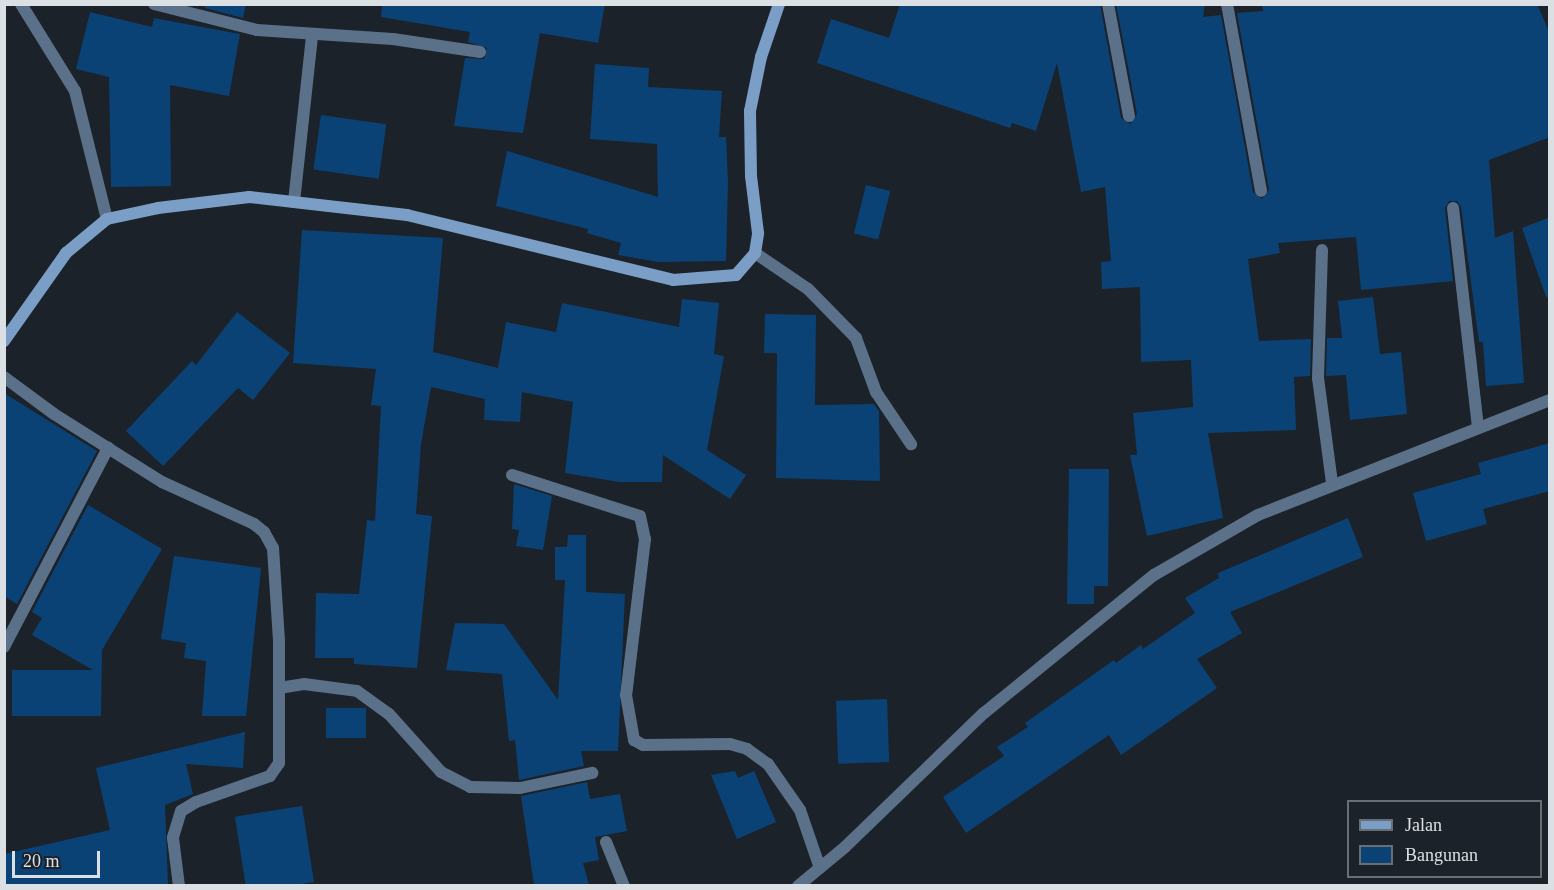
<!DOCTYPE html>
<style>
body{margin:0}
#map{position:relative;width:1554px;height:890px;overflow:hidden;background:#1c2229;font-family:Georgia,serif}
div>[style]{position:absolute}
.building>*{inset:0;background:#0b4276;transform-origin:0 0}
.street>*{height:12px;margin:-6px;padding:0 6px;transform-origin:6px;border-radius:6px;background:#5b7189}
.secondary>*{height:12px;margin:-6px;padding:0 6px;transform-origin:6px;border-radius:6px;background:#7b9ec6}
span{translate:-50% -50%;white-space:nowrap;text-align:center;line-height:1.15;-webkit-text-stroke:5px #1c2229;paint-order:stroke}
.frame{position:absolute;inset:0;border:6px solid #dbe0e4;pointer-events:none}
.legend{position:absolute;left:1347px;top:800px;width:195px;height:78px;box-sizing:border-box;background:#1c2229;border:2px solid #686e74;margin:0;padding:8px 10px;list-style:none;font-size:18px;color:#dbe0e4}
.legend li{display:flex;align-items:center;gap:12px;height:30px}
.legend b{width:30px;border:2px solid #686e74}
.scale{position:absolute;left:12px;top:851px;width:88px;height:27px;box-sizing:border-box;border:3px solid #dbe0e4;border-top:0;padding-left:8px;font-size:18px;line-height:21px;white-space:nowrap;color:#dbe0e4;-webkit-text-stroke:4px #1c2229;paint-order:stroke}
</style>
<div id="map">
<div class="building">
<div style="clip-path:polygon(205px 4px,246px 4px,243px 18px,205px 8px)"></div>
<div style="clip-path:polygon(382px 4px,605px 4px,598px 43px,540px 33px,523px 133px,454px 126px,465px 58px,484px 59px,487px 48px,468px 42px,470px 32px,381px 17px)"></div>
<div style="clip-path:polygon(900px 4px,1100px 4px,1121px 118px,1130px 124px,1137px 114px,1116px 4px,1205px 4px,1203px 17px,1221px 15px,1253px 192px,1262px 199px,1269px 190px,1237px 13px,1263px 11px,1262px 4px,1537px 4px,1550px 34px,1550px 137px,1489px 160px,1495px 238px,1513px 231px,1524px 383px,1486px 386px,1483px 342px,1479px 342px,1461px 207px,1457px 201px,1449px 201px,1445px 208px,1453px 281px,1361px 290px,1356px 237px,1278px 243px,1280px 253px,1248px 259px,1259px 341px,1311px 339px,1310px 376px,1294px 377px,1296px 430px,1208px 433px,1223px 518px,1147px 536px,1130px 455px,1137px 455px,1133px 413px,1193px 407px,1191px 360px,1141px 362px,1140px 287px,1102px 289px,1101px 262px,1111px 261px,1105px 187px,1081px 192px,1057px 63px,1036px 131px,1012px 123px,1010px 128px,817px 63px,831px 19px,889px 38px)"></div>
<div style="clip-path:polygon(90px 12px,152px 27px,154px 18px,240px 34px,229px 96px,170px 85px,171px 186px,111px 187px,109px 77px,76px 69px)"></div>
<div style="clip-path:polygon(595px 64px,649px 68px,648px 87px,722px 91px,719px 137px,726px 137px,728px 182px,726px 261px,659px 262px,618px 255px,621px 243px,587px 233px,588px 229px,496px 206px,507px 151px,658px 197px,657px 144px,590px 139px)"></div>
<div style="left:321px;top:115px;width:66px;height:55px;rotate:8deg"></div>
<div style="left:866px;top:185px;width:25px;height:50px;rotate:14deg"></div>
<div style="clip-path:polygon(1550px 217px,1550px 296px,1546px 297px,1522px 228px)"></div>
<div style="clip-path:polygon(302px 230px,443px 238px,433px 352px,498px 368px,506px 322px,556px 332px,562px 303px,679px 327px,682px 299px,719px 303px,714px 354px,724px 356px,707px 450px,746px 475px,730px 499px,663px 455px,662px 482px,619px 482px,565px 473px,573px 402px,522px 392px,520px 422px,484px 420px,485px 399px,431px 387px,421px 444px,416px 514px,432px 516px,417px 668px,354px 664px,354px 658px,315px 658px,316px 593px,359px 594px,367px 520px,375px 521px,381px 406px,371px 405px,376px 369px,293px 363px)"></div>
<div style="clip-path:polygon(1373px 297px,1380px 354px,1401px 352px,1407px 414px,1350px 420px,1346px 375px,1326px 376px,1327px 338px,1342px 338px,1338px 301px)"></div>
<div style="clip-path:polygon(237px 312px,290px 353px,253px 400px,238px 388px,163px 466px,126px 431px,192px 361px,196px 365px)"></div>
<div style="clip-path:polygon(765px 314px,816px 315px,815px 405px,874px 404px,879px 411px,880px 481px,776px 478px,777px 353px,764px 353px)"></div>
<div style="clip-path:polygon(4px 393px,97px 451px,17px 604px,4px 596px)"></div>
<div style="clip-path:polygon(1550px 443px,1550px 491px,1483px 509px,1487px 524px,1426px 541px,1413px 493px,1481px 474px,1478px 463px)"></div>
<div style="clip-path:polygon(1069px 469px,1109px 469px,1108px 586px,1094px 586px,1094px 604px,1067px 604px)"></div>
<div style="clip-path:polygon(514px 484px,552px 496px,543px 550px,516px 546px,519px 530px,512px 529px)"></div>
<div style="clip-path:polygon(88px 505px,162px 549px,102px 650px,101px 716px,12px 716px,12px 670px,93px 670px,32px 635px,42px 618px,32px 612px)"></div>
<div style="clip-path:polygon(1348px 518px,1363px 557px,1230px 612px,1242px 633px,1197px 659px,1217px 688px,1121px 755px,1109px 735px,966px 833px,943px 797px,1004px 756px,997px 747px,1028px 727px,1025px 723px,1114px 660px,1116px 663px,1141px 645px,1143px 649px,1195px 613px,1185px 598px,1219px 578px,1218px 573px)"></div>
<div style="clip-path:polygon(568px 535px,586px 535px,586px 592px,625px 594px,618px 751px,581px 751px,584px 766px,519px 780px,515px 740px,509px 741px,502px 674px,446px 670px,455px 623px,504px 624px,558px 700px,565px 580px,555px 580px,555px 547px,567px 547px)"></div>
<div style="clip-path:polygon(174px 556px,261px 568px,246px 716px,202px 716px,206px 661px,184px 658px,186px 643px,161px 639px)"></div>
<div style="left:887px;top:699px;width:63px;height:51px;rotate:88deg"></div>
<div style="left:326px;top:708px;width:40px;height:30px"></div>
<div style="clip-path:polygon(245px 732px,243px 768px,186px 764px,193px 794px,165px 805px,168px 885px,4px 885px,4px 854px,110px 830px,96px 768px)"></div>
<div style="clip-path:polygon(735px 771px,738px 778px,754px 771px,776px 822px,737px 839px,711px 775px)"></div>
<div style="clip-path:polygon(587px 782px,590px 799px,620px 794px,627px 831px,595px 837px,599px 860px,583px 863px,589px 885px,534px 885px,521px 796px)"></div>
<div style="left:302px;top:806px;width:77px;height:68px;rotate:81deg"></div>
</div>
<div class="street">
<div style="left:21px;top:4px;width:102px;rotate:58.2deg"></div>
<div style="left:75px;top:91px;width:132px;rotate:76deg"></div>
<div style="left:154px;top:4px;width:106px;rotate:14.2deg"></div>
<div style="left:257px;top:30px;width:136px;rotate:3.8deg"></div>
<div style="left:393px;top:39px;width:88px;rotate:8.5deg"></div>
<div style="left:1108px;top:4px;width:114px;rotate:79.4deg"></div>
<div style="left:1227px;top:4px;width:190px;rotate:79.7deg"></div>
<div style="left:294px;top:202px;width:168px;rotate:-83.8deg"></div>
<div style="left:1453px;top:208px;width:220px;rotate:83.5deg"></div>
<div style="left:1322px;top:250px;width:128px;rotate:91.8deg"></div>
<div style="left:1318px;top:378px;width:106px;rotate:82.4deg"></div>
<div style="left:755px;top:253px;width:64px;rotate:34.2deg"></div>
<div style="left:808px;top:289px;width:69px;rotate:45.6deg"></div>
<div style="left:856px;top:338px;width:58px;rotate:69.7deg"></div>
<div style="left:876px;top:392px;width:63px;rotate:56.1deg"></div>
<div style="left:4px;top:377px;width:62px;rotate:36.5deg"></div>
<div style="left:54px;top:414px;width:128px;rotate:32.2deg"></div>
<div style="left:162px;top:482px;width:101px;rotate:24.5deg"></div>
<div style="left:254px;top:524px;width:13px;rotate:39deg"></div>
<div style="left:264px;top:532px;width:18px;rotate:61deg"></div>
<div style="left:273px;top:548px;width:94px;rotate:86.3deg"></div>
<div style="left:279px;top:642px;width:121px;rotate:90deg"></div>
<div style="left:279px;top:763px;width:16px;rotate:125deg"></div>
<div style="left:270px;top:776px;width:78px;rotate:160.6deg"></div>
<div style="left:196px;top:802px;width:17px;rotate:149deg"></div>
<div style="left:181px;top:811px;width:28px;rotate:107deg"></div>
<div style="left:173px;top:838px;width:48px;rotate:82.9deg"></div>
<div style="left:512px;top:475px;width:134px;rotate:17.8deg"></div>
<div style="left:640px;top:516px;width:24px;rotate:78deg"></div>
<div style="left:645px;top:539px;width:157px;rotate:96.9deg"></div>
<div style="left:626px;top:695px;width:46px;rotate:79.9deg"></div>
<div style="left:634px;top:740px;width:10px;rotate:29deg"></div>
<div style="left:643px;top:745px;width:87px;rotate:-0.7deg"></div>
<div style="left:730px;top:744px;width:18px;rotate:16deg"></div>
<div style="left:747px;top:749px;width:26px;rotate:36deg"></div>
<div style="left:768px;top:764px;width:56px;rotate:55.2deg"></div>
<div style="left:800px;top:810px;width:61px;rotate:71deg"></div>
<div style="left:4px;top:647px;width:225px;rotate:-62.4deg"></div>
<div style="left:279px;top:688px;width:25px;rotate:-9deg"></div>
<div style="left:304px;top:684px;width:53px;rotate:7.5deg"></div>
<div style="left:357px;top:691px;width:39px;rotate:36deg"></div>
<div style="left:389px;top:714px;width:78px;rotate:48.1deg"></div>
<div style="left:441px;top:772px;width:33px;rotate:27deg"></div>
<div style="left:470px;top:787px;width:50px;rotate:1.1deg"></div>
<div style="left:520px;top:788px;width:74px;rotate:-11.8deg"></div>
<div style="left:606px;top:842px;width:48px;rotate:67.8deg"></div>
<div style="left:798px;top:886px;width:61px;rotate:-39.7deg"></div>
<div style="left:845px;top:847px;width:193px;rotate:-44deg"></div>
<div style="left:984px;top:713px;width:219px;rotate:-39.1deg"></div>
<div style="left:1154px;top:575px;width:120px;rotate:-30deg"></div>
<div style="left:1258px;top:515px;width:314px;rotate:-21.5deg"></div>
</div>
<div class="secondary">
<div style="left:4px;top:341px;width:108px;rotate:-54.8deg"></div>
<div style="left:66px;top:253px;width:53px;rotate:-39.7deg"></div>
<div style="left:107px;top:219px;width:52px;rotate:-12.2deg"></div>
<div style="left:158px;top:208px;width:92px;rotate:-6.9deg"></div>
<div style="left:249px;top:197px;width:159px;rotate:6.5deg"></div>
<div style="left:407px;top:215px;width:274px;rotate:13.7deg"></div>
<div style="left:673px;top:280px;width:63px;rotate:-4.5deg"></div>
<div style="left:736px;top:275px;width:29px;rotate:-49deg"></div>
<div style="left:755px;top:253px;width:20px;rotate:-81deg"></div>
<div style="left:758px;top:233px;width:57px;rotate:-97deg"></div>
<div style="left:751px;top:176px;width:65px;rotate:-90.9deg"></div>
<div style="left:750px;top:111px;width:55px;rotate:-78.5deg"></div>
<div style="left:761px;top:57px;width:56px;rotate:-71.2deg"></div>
</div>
<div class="frame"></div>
<ul class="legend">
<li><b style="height:8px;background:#7b9ec6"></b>Jalan</li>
<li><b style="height:16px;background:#0b4276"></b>Bangunan</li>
</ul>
<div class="scale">20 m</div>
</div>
